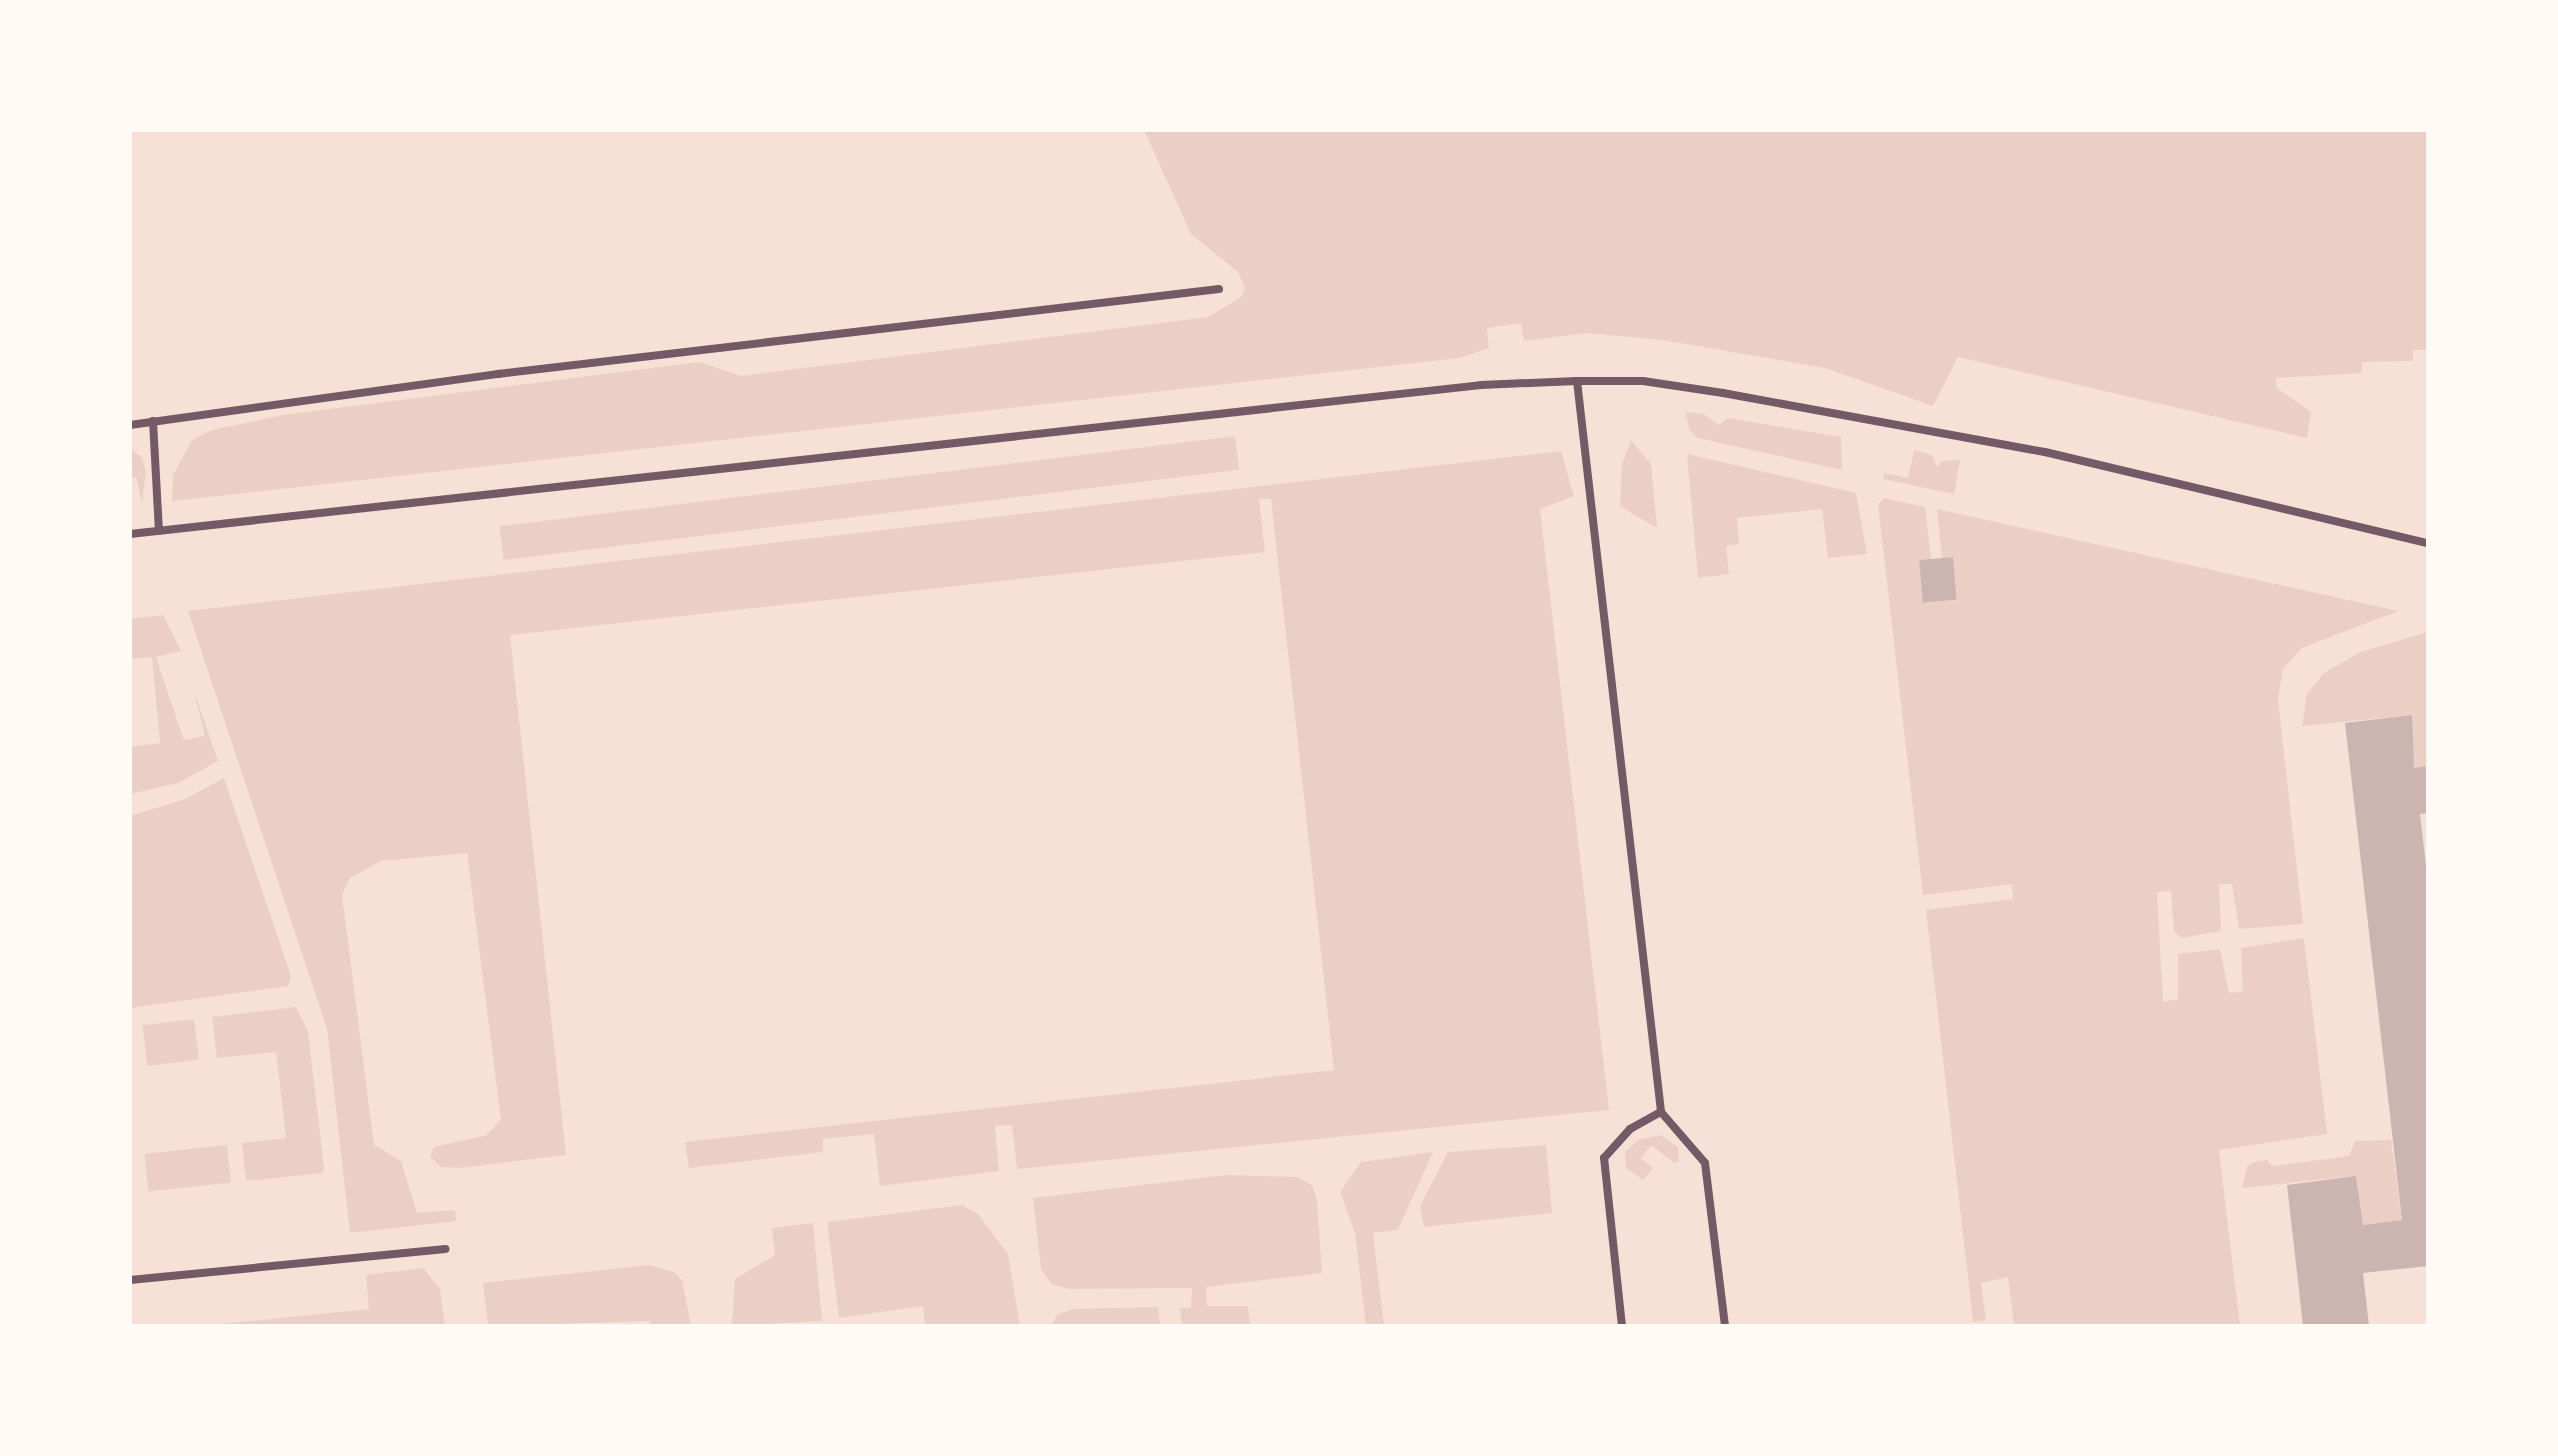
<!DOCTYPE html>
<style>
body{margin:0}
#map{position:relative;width:2558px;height:1456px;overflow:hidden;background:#f7e1d7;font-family:Lora,serif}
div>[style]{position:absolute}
.green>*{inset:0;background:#ebcfc5;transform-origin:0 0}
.building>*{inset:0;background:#ccb4b1;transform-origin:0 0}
.minor>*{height:8px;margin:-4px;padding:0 4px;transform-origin:4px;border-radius:4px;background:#755966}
span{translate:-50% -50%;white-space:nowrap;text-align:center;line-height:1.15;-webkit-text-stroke:8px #fffaf5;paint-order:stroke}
.frame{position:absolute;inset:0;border:132px solid #fffaf5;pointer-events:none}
</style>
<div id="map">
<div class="green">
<div style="clip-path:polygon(1144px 130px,2428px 130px,2428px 350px,2413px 350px,2413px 361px,2362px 362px,2362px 373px,2276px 378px,2277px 388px,2311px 412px,2307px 438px,1958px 357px,1933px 406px,1825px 368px,1663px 340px,1586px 333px,1524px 341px,1521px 323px,1487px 328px,1489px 348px,1459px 358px,172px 501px,173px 475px,192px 440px,212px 430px,283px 415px,699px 362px,741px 376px,1208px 317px,1241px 297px,1245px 288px,1238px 272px,1191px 234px)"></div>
<div style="clip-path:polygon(1686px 412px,1704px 414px,1719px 425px,1728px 418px,1841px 437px,1842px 470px,1698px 438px,1689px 429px)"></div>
<div style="left:1235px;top:436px;width:34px;height:741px;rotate:83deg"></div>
<div style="clip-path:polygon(1631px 440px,1651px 464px,1657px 528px,1620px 506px,1622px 464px)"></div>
<div style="clip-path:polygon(130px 448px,142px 458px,146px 472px,142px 503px,136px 477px,130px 477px)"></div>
<div style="clip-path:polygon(1914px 450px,1932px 455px,1937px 467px,1942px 461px,1960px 460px,1954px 494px,1883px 479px,1884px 473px,1908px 478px)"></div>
<div style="clip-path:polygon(1561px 451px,1574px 496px,1540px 509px,1609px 1110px,1017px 1169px,1012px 1125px,995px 1126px,999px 1171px,880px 1186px,874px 1134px,823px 1139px,823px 1152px,689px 1168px,685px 1142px,1334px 1070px,1271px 499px,1259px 499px,1265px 552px,510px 635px,566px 1155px,460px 1168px,441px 1167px,430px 1156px,434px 1147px,487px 1135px,501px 1120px,467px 853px,381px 861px,350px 878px,342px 895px,374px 1145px,401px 1161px,417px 1213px,455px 1210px,456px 1221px,350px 1233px,327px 1029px,188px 611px)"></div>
<div style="clip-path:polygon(1687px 454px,1856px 493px,1867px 554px,1828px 558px,1822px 509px,1737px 518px,1739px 544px,1726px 546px,1729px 574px,1698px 578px)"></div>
<div style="clip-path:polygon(1884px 498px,1925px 507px,1931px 559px,1919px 560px,1925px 603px,1957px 600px,1953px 557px,1942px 558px,1937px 509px,2398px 611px,2302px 648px,2283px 669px,2278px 700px,2303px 924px,2239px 929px,2232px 884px,2219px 884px,2221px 931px,2182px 938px,2174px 932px,2171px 891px,2157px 892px,2163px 1002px,2178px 999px,2178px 954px,2220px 949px,2229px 993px,2243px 991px,2241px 948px,2304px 938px,2327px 1134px,2219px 1150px,2240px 1326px,2014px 1326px,2008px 1277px,1981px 1283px,1986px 1320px,1973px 1322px,1926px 910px,2013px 899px,2012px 884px,1923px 895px,1878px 504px)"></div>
<div style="clip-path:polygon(163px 615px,181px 651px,156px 657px,184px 740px,205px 736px,193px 688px,218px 761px,178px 783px,130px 794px,130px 747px,160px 743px,152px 657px,130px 659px,130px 619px)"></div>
<div style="clip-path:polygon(2428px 632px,2428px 766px,2414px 768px,2411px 715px,2302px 726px,2307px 694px,2323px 674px,2360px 652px)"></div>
<div style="clip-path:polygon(224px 778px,291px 976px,288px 986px,130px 1008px,130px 816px,185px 799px)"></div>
<div style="clip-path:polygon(296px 1007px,308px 1031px,324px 1168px,322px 1173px,246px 1181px,242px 1143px,286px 1138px,276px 1052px,217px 1058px,212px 1017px)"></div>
<div style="left:194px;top:1019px;width:41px;height:52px;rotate:83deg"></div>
<div style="clip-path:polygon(1661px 1135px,1678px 1147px,1679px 1161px,1674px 1163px,1651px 1145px,1641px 1158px,1653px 1168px,1643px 1180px,1626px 1168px,1625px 1152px,1638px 1140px)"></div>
<div style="clip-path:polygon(2391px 1140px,2402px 1220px,2363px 1225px,2356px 1176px,2242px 1188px,2247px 1166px,2254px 1162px,2267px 1160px,2272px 1166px,2349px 1156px,2355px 1141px)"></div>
<div style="left:227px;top:1145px;width:38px;height:83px;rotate:84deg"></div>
<div style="clip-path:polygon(1546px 1145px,1552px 1213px,1424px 1227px,1420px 1206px,1448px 1152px)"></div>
<div style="clip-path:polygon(1433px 1152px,1398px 1230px,1373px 1233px,1384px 1326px,1366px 1326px,1355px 1233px,1340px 1192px,1361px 1162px)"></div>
<div style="clip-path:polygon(1226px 1175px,1297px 1177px,1312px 1185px,1317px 1200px,1322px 1273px,1206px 1287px,1207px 1306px,1248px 1306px,1250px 1326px,1182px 1326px,1180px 1308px,1191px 1308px,1192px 1288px,1069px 1289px,1052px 1284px,1041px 1269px,1033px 1198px)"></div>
<div style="clip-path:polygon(962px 1205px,978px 1214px,1008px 1254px,1020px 1326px,925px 1326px,923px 1306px,839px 1318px,827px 1222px)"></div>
<div style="clip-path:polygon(813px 1223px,822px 1321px,732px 1326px,735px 1279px,775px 1255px,772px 1228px)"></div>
<div style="clip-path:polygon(649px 1265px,674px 1272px,682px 1280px,691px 1326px,651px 1326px,650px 1321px,488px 1326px,483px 1283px)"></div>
<div style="clip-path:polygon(423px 1268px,440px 1289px,445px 1326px,203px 1326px,369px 1309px,366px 1275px)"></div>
<div style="clip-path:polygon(1158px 1307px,1160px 1326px,1051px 1326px,1057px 1315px,1073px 1309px)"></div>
</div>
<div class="building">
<div style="left:1953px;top:557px;width:43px;height:34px;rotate:85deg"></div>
<div style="clip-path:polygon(2412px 715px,2414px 768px,2428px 766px,2428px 813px,2420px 814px,2428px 883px,2428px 1266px,2363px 1273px,2369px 1326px,2303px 1326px,2287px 1185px,2356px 1176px,2363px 1225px,2402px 1220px,2345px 723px)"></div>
</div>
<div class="minor">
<div style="left:1577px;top:381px;width:736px;rotate:83.44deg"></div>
<div style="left:1661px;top:1112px;width:67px;rotate:49.2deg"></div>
<div style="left:1705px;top:1163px;width:164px;rotate:83deg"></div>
<div style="left:153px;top:421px;width:110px;rotate:86.9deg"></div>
<div style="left:130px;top:425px;width:372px;rotate:-7.9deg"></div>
<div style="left:498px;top:374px;width:726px;rotate:-6.72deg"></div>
<div style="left:130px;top:534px;width:1359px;rotate:-6.29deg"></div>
<div style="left:1481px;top:385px;width:96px;rotate:-2.4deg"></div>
<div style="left:1577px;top:381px;width:66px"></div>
<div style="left:1643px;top:381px;width:81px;rotate:8.5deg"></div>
<div style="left:1723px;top:393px;width:327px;rotate:10.4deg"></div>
<div style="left:2045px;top:452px;width:394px;rotate:13.4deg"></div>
<div style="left:130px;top:1280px;width:317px;rotate:-5.6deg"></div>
<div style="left:1622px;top:1326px;width:169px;rotate:-96.1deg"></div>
<div style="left:1604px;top:1158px;width:39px;rotate:-48deg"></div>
<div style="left:1630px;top:1129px;width:35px;rotate:-29deg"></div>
</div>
<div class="frame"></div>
</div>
